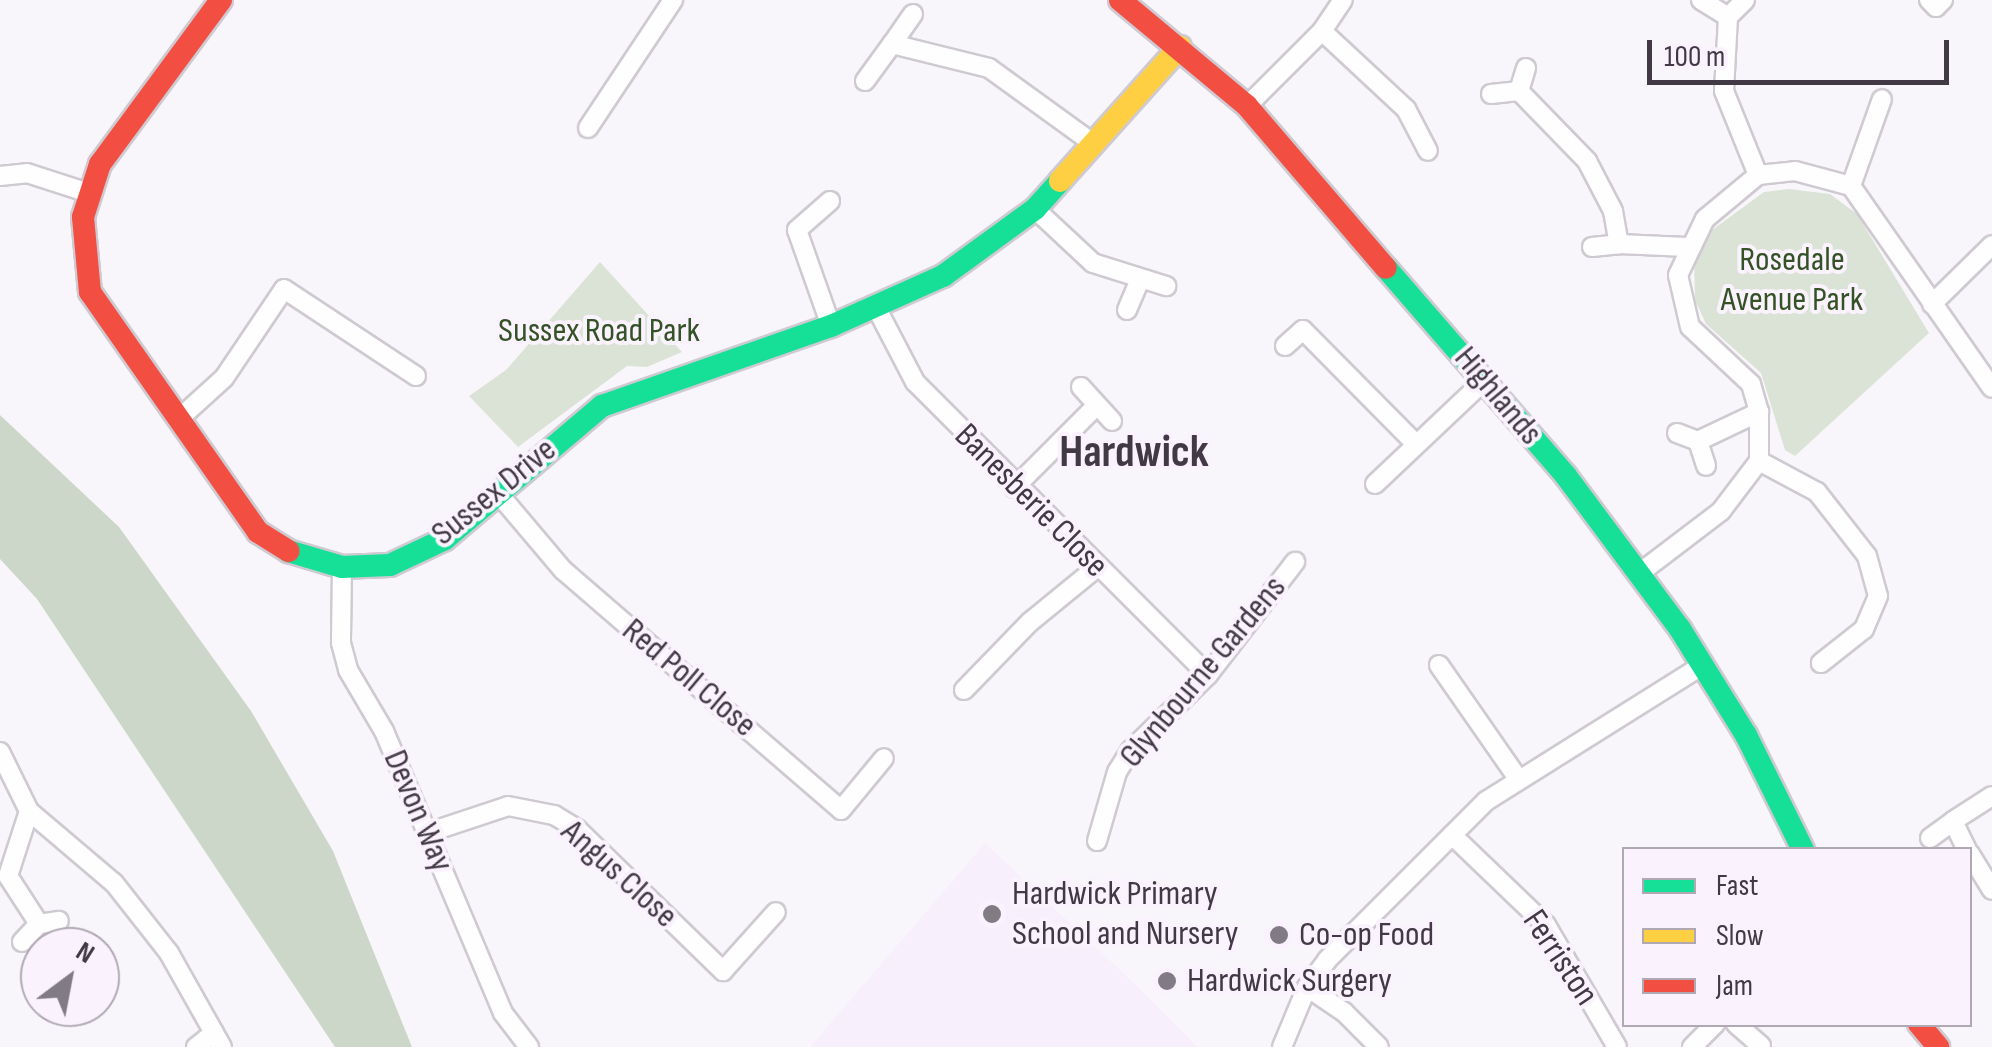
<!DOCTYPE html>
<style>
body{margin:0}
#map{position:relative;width:1992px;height:1047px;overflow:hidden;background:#f9f6fb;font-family:"Sofia Sans Condensed",sans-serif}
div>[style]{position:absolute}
.built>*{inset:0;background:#f8effd}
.green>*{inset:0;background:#dbe3d7}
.forest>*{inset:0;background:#cdd7c9}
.roads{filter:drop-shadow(2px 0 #cfcad1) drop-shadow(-2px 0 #cfcad1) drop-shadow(0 2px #cfcad1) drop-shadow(0 -2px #cfcad1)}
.street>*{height:18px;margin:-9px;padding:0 9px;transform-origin:9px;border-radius:9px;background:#fefefe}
.fast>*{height:22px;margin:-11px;padding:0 11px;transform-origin:11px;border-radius:11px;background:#16e098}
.slow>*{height:22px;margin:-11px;padding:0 11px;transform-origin:11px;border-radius:11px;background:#ffcf43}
.jam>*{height:22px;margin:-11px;padding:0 11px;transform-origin:11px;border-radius:11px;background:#f24e42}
.dots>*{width:28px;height:28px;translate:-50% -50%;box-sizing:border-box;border:5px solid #faf3fe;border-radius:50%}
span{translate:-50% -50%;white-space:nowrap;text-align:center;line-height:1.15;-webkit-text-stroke:8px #faf3fe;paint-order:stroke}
.park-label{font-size:35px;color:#355226}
.street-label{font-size:35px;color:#413a44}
.poi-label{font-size:35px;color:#413a44}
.left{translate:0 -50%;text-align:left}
.district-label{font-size:45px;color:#413a44;font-weight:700}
.legend{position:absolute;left:1622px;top:847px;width:350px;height:180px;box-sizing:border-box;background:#faf3fe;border:2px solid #b0a9b4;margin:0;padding:12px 18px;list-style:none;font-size:30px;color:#413a44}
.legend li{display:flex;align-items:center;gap:20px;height:50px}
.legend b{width:50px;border:2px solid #b0a9b4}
.north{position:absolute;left:20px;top:927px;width:100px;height:100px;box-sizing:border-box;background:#faf3fe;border:2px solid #b0a9b4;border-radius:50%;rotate:32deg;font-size:28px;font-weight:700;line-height:40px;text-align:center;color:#413a44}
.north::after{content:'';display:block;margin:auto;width:35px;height:45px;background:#817c84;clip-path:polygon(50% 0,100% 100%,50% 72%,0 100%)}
.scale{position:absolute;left:1647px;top:40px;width:302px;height:45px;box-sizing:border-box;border:5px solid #413a44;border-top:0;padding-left:12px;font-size:30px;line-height:35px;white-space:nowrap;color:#413a44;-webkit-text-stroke:8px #faf3fe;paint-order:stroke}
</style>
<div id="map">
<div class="built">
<div style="clip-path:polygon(985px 843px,1136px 985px,1198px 1047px,810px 1047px)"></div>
</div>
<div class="green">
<div style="clip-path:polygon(1789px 189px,1830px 194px,1857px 214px,1929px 333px,1795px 456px,1785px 450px,1761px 373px,1706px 324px,1695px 300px,1694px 261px,1712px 230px,1764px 192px)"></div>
<div style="clip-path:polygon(600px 262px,682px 352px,647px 367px,627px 366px,518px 447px,469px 396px,506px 370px)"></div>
</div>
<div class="forest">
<div style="clip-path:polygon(0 415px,119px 527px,251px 711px,333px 851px,412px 1047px,335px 1047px,37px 599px,0 559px)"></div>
</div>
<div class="roads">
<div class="street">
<div style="left:1701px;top:0;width:32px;rotate:32deg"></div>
<div style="left:1728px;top:17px;width:74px;rotate:93.1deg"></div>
<div style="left:1724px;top:91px;width:91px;rotate:68deg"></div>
<div style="left:1929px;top:0;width:10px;rotate:45deg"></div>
<div style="left:1936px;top:7px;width:10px;rotate:-45deg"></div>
<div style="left:913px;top:14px;width:37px;rotate:125deg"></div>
<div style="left:892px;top:44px;width:100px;rotate:13.9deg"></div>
<div style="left:989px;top:68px;width:130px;rotate:35.9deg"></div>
<div style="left:1728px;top:17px;width:24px;rotate:-45deg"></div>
<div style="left:1322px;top:31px;width:115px;rotate:42.9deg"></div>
<div style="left:1406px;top:109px;width:47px;rotate:62.4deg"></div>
<div style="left:865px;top:81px;width:46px;rotate:-53.9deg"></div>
<div style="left:1519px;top:91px;width:98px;rotate:45.8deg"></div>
<div style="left:1587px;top:161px;width:56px;rotate:62.5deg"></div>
<div style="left:1613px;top:211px;width:34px;rotate:80deg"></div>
<div style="left:1619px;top:244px;width:68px;rotate:2.5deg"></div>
<div style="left:1491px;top:94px;width:28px;rotate:-6deg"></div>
<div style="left:1519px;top:91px;width:24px;rotate:-73deg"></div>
<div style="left:1247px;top:106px;width:106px;rotate:-45deg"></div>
<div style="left:1322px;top:31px;width:37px;rotate:-56deg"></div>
<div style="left:588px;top:128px;width:154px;rotate:-56.4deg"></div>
<div style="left:0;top:176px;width:27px;rotate:-6deg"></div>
<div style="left:27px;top:173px;width:65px;rotate:17.9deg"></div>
<div style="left:1851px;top:186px;width:92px;rotate:-70.4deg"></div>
<div style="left:830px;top:201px;width:44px;rotate:138.7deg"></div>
<div style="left:797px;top:230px;width:102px;rotate:70.5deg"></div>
<div style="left:1035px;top:209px;width:79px;rotate:43deg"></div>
<div style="left:1093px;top:263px;width:77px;rotate:17.5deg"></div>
<div style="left:1592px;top:247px;width:27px;rotate:-6deg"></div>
<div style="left:1932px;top:304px;width:84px;rotate:-44.5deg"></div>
<div style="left:877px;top:309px;width:82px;rotate:62.5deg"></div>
<div style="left:915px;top:382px;width:414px;rotate:45deg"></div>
<div style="left:1127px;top:310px;width:33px;rotate:-67deg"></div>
<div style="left:1285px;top:346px;width:24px;rotate:-42deg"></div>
<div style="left:1303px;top:330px;width:161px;rotate:45.3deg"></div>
<div style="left:1081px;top:387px;width:46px;rotate:47.6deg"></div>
<div style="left:181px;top:417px;width:58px;rotate:-42.2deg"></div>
<div style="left:224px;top:378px;width:107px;rotate:-56deg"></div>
<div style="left:284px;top:289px;width:158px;rotate:33.4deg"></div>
<div style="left:1677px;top:433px;width:22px;rotate:21deg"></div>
<div style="left:1698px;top:441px;width:26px;rotate:72deg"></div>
<div style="left:1698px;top:441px;width:68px;rotate:-25.4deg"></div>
<div style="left:1759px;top:461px;width:66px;rotate:28.1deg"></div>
<div style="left:1817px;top:492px;width:81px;rotate:52deg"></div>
<div style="left:1867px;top:556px;width:41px;rotate:74.6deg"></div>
<div style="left:1878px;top:596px;width:36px;rotate:113deg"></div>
<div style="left:1864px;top:629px;width:55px;rotate:141.7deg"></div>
<div style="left:1375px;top:484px;width:151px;rotate:-43.4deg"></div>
<div style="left:1014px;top:488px;width:117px;rotate:-45deg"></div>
<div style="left:497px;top:492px;width:102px;rotate:49.8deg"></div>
<div style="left:563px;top:570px;width:367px;rotate:40.8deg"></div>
<div style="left:841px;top:810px;width:67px;rotate:-50.4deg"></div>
<div style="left:342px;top:567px;width:76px;rotate:90.8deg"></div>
<div style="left:341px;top:643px;width:28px;rotate:75deg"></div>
<div style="left:348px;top:670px;width:71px;rotate:59.5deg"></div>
<div style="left:384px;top:731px;width:306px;rotate:67.1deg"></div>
<div style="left:503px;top:1013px;width:43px;rotate:52.6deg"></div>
<div style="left:1641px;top:572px;width:101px;rotate:-37.3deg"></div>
<div style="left:1721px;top:511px;width:63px;rotate:-52.8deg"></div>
<div style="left:1759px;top:461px;width:49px;rotate:-90deg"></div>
<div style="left:1759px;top:412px;width:29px;rotate:-106deg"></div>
<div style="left:1751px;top:384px;width:83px;rotate:-136.9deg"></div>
<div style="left:1690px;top:327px;width:53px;rotate:-103deg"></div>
<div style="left:1678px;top:275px;width:62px;rotate:-64.3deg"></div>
<div style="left:1705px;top:219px;width:69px;rotate:-39.7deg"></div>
<div style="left:1758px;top:175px;width:37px;rotate:-6deg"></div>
<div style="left:1795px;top:171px;width:58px;rotate:15deg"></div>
<div style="left:1851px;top:186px;width:246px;rotate:55.1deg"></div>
<div style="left:1439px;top:665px;width:140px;rotate:55.2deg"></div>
<div style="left:964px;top:690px;width:95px;rotate:-45.9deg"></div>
<div style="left:1030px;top:622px;width:85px;rotate:-39.3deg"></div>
<div style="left:0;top:752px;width:66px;rotate:63.8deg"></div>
<div style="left:29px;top:811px;width:111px;rotate:40.3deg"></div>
<div style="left:114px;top:883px;width:89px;rotate:51.8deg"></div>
<div style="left:169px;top:953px;width:108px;rotate:60.6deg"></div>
<div style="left:29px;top:811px;width:68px;rotate:107.9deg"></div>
<div style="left:8px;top:876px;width:57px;rotate:57.1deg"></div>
<div style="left:427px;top:833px;width:85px;rotate:-18.4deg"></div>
<div style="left:508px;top:806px;width:47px;rotate:11.1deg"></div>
<div style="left:554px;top:815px;width:27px;rotate:31deg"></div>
<div style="left:577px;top:829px;width:204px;rotate:44.2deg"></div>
<div style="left:723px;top:971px;width:79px;rotate:-48.1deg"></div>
<div style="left:1452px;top:835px;width:130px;rotate:43.8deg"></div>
<div style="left:1546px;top:925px;width:141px;rotate:59.8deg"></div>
<div style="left:1930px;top:838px;width:29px;rotate:-36deg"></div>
<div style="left:1097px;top:841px;width:72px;rotate:-73.8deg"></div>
<div style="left:1117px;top:772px;width:25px;rotate:-58deg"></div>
<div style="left:1130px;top:751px;width:109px;rotate:-44.3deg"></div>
<div style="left:1208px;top:675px;width:143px;rotate:-52.4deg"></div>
<div style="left:1967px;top:850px;width:32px;rotate:-116deg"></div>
<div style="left:1953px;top:821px;width:46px;rotate:-32.7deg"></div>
<div style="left:1970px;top:854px;width:42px;rotate:58.6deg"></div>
<div style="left:22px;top:942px;width:25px;rotate:-47deg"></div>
<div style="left:39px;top:924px;width:20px;rotate:-9deg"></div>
<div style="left:1307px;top:987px;width:45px;rotate:34deg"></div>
<div style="left:1344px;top:1012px;width:49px;rotate:45deg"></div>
<div style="left:1736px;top:1024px;width:33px;rotate:41deg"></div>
<div style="left:196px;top:1047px;width:23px;rotate:-38deg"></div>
<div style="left:1282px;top:1047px;width:65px;rotate:-67.4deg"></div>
<div style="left:1307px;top:987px;width:34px;rotate:-53deg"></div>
<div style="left:1327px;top:960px;width:225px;rotate:-45deg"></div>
<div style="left:1486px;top:801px;width:252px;rotate:-32.1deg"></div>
<div style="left:1692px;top:1047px;width:33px;rotate:-45deg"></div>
</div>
<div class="fast">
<div style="left:1386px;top:268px;width:275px;rotate:49.1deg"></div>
<div style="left:1566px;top:476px;width:191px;rotate:53.3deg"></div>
<div style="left:1680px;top:629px;width:125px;rotate:58.1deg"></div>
<div style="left:1746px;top:735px;width:128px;rotate:63.6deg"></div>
<div style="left:288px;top:551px;width:56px;rotate:16.5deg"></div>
<div style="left:342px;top:567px;width:48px;rotate:-2.4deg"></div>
<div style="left:390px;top:565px;width:61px;rotate:-25.3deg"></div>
<div style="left:445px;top:539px;width:206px;rotate:-40.3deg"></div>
<div style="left:602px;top:406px;width:243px;rotate:-19.3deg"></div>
<div style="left:831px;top:326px;width:123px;rotate:-24.1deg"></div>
<div style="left:943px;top:276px;width:114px;rotate:-36.1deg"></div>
<div style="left:1035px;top:209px;width:38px;rotate:-48deg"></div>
</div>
<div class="slow">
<div style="left:1060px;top:181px;width:180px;rotate:-48.2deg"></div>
</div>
<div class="jam">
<div style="left:221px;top:0;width:204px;rotate:126.4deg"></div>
<div style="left:100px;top:164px;width:56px;rotate:107.8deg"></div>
<div style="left:83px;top:217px;width:75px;rotate:84.7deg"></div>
<div style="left:90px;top:292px;width:293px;rotate:55deg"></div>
<div style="left:258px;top:532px;width:36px;rotate:32deg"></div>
<div style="left:1120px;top:0;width:165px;rotate:39.8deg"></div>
<div style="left:1247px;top:106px;width:213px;rotate:49.4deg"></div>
<div style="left:1919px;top:1024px;width:30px;rotate:50deg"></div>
</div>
</div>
<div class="dots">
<div style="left:992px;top:914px;background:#817c84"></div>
<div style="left:1279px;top:935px;background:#817c84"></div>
<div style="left:1167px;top:981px;background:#817c84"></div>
</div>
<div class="park-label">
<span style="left:1792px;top:280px">Rosedale<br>Avenue Park</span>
<span style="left:599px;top:331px">Sussex Road Park</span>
</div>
<div class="street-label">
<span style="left:1498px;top:396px;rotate:50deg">Highlands</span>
<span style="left:494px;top:492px;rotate:-39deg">Sussex Drive</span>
<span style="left:1031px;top:501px;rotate:45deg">Banesberie Close</span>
<span style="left:1203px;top:672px;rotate:-50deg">Glynbourne Gardens</span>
<span style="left:689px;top:678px;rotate:40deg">Red Poll Close</span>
<span style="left:418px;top:811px;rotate:67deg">Devon Way</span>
<span style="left:619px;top:874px;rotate:42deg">Angus Close</span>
<span style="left:1560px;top:958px;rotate:56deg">Ferriston</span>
</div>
<div class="poi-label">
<span class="left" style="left:1012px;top:914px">Hardwick Primary<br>School and Nursery</span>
<span class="left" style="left:1299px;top:935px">Co-op Food</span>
<span class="left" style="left:1187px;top:981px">Hardwick Surgery</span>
</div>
<div class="district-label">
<span style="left:1134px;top:453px">Hardwick</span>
</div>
<ul class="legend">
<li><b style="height:12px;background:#16e098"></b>Fast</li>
<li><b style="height:12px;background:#ffcf43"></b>Slow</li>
<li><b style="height:12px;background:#f24e42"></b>Jam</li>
</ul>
<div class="north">N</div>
<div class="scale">100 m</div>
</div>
